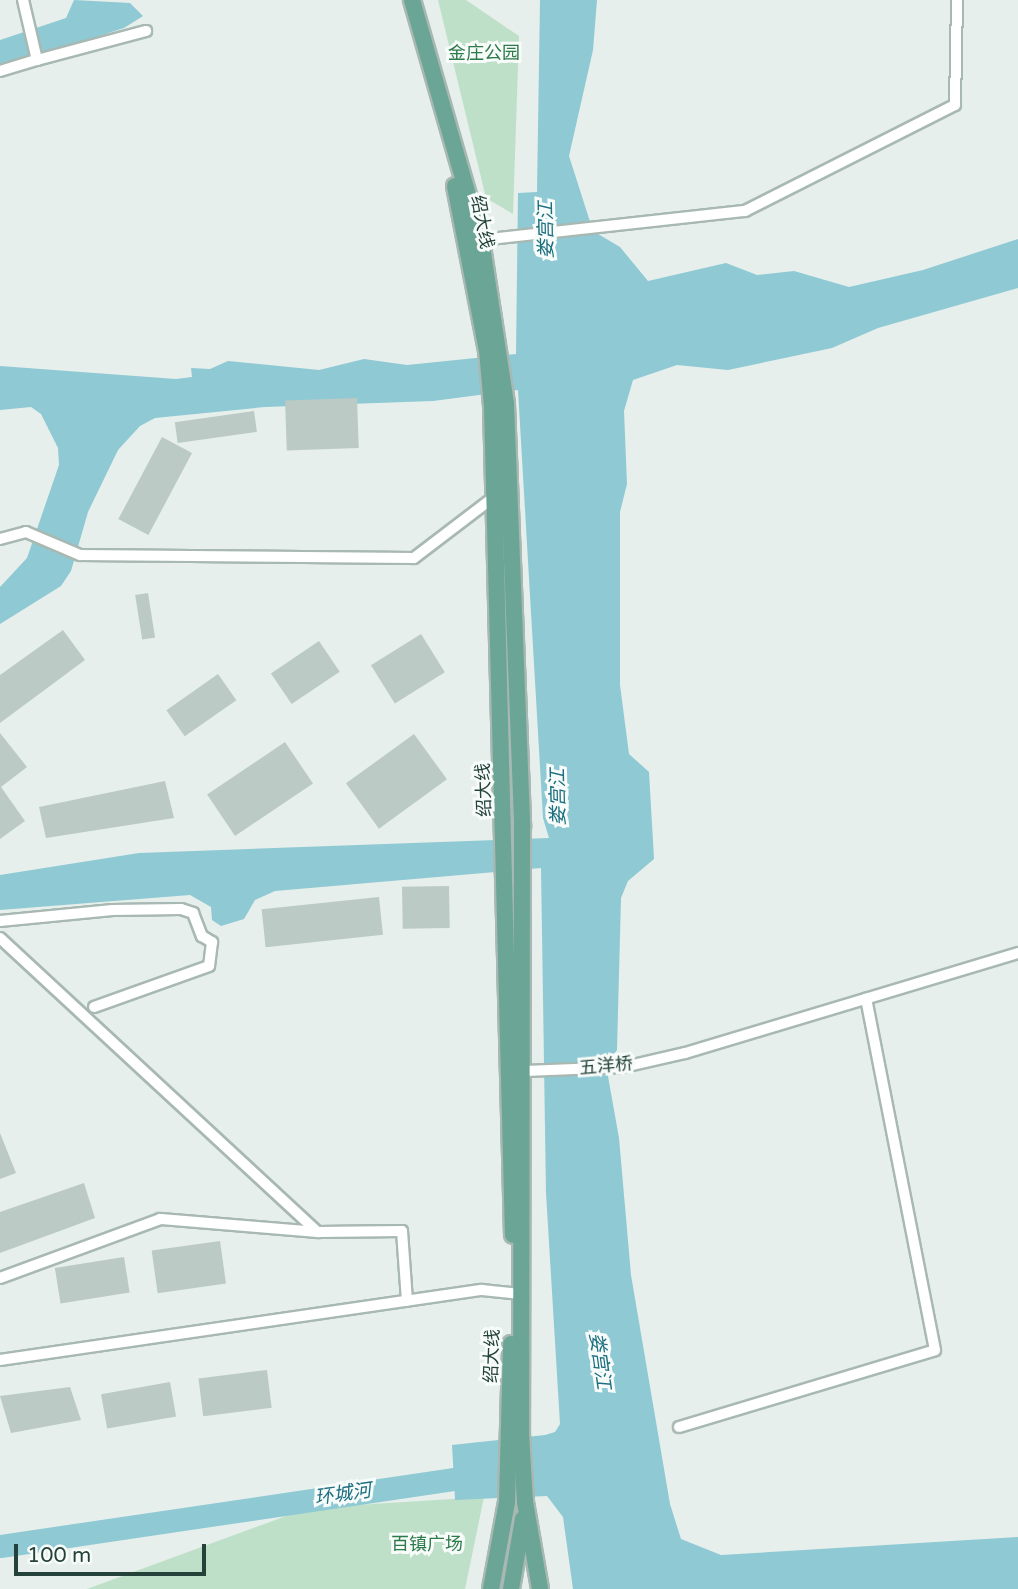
<!DOCTYPE html>
<meta charset="utf-8">
<style>
body{margin:0}
#map{position:relative;width:1018px;height:1589px;overflow:hidden;background:#e6efeb;font-family:"Varela Round","Noto Sans SC",sans-serif}
div>[style]{position:absolute}
.green>*{inset:0;background:#bfe0c8}
.water>*{inset:0;background:#8ec9d4}
.river>*{height:23px;margin:-11.5px;padding:0 11.5px;transform-origin:11.5px;border-radius:11.5px;background:#8ec9d4}
.building>*{inset:0;background:#bbcac4;transform-origin:0 0}
.roads{filter:drop-shadow(2px 0 #a8b8b2) drop-shadow(-2px 0 #a8b8b2) drop-shadow(0 2px #a8b8b2) drop-shadow(0 -2px #a8b8b2)}
.street>*{height:10px;margin:-5px;padding:0 5px;transform-origin:5px;border-radius:5px;background:#fff}
.primary>*{height:16px;margin:-8px;padding:0 8px;transform-origin:8px;border-radius:8px;background:#6aa596}
span{translate:-50% -50%;white-space:nowrap;text-align:center;line-height:1.15;-webkit-text-stroke:6px #f7fbf9;paint-order:stroke}
.park-label{font-size:18px;color:#2d7a4b}
.street-label{font-size:18px;color:#24423a}
.water-label{font-size:19px;color:#1c6f80;font-style:italic}
.scale{position:absolute;left:14px;top:1544px;width:192px;height:32px;box-sizing:border-box;border:4px solid #24423a;border-top:0;padding-left:9px;font-size:21px;line-height:24px;white-space:nowrap;color:#24423a;-webkit-text-stroke:5px #f7fbf9;paint-order:stroke}
</style>
<div id="map">
<div class="green">
<div style="clip-path:polygon(438px 0,466px 0,519px 36px,513px 214px,486px 198px)"></div>
<div style="clip-path:polygon(484px 1497px,465px 1589px,87px 1589px,308px 1508px)"></div>
</div>
<div class="water">
<div style="clip-path:polygon(74px 0,130px 3px,143px 16px,124px 28px,0 68px,0 40px,66px 18px)"></div>
<div style="clip-path:polygon(540px 0,597px 0,593px 50px,569px 156px,593px 231px,620px 247px,648px 281px,726px 263px,757px 275px,794px 271px,849px 287px,923px 270px,1018px 239px,1018px 288px,878px 328px,832px 348px,728px 370px,677px 365px,633px 380px,624px 411px,627px 484px,620px 512px,620px 685px,629px 754px,649px 772px,654px 859px,628px 881px,621px 898px,617px 1050px,606px 1065px,619px 1138px,631px 1275px,670px 1504px,681px 1539px,721px 1555px,1018px 1537px,1018px 1589px,573px 1589px,563px 1517px,547px 1496px,455px 1500px,452px 1445px,545px 1435px,555px 1432px,560px 1424px,546px 1193px,541px 868px,275px 891px,255px 900px,244px 919px,221px 926px,212px 920px,211px 907px,190px 895px,0 910px,0 875px,139px 853px,549px 838px,543px 818px,518px 390px,433px 401px,265px 407px,155px 418px,140px 426px,118px 450px,88px 512px,71px 571px,61px 586px,0 624px,0 587px,27px 558px,59px 465px,58px 448px,41px 414px,31px 407px,0 410px,0 366px,176px 379px,192px 377px,191px 368px,210px 369px,228px 361px,319px 370px,364px 359px,407px 365px,516px 354px,518px 193px,537px 192px)"></div>
</div>
<div class="river">
<div style="left:0;top:1546px;width:490px;rotate:-8.4deg"></div>
</div>
<div class="building">
<div style="left:357px;top:398px;width:50px;height:72px;rotate:88deg"></div>
<div style="left:254px;top:411px;width:21px;height:80px;rotate:82deg"></div>
<div style="left:162px;top:437px;width:34px;height:93px;rotate:28deg"></div>
<div style="left:148px;top:593px;width:45px;height:13px;rotate:81deg"></div>
<div style="clip-path:polygon(63px 630px,85px 660px,0 723px,0 675px)"></div>
<div style="left:421px;top:634px;width:45px;height:59px;rotate:58deg"></div>
<div style="left:319px;top:641px;width:37px;height:58px;rotate:56deg"></div>
<div style="left:218px;top:674px;width:32px;height:63px;rotate:55deg"></div>
<div style="clip-path:polygon(0 733px,27px 767px,1px 787px,25px 821px,0 839px)"></div>
<div style="left:414px;top:734px;width:56px;height:84px;rotate:54deg"></div>
<div style="left:285px;top:742px;width:50px;height:94px;rotate:56deg"></div>
<div style="clip-path:polygon(165px 781px,174px 818px,46px 838px,39px 807px)"></div>
<div style="left:449px;top:886px;width:42px;height:47px;rotate:89deg"></div>
<div style="left:379px;top:897px;width:38px;height:118px;rotate:84deg"></div>
<div style="clip-path:polygon(0 1133px,16px 1173px,0 1179px)"></div>
<div style="clip-path:polygon(84px 1183px,95px 1218px,0 1253px,0 1212px)"></div>
<div style="left:220px;top:1241px;width:43px;height:69px;rotate:82deg"></div>
<div style="left:124px;top:1257px;width:36px;height:70px;rotate:81deg"></div>
<div style="left:267px;top:1370px;width:38px;height:69px;rotate:83deg"></div>
<div style="left:170px;top:1382px;width:35px;height:70px;rotate:80deg"></div>
<div style="clip-path:polygon(70px 1387px,81px 1420px,11px 1433px,0 1396px)"></div>
</div>
<div class="roads">
<div class="street">
<div style="left:37px;top:60px;width:113px;rotate:-14.9deg"></div>
<div style="left:0;top:71px;width:39px;rotate:-17deg"></div>
<div style="left:37px;top:60px;width:62px;rotate:-103.1deg"></div>
<div style="left:481px;top:240px;width:266px;rotate:-6.3deg"></div>
<div style="left:745px;top:211px;width:235px;rotate:-26.8deg"></div>
<div style="left:955px;top:105px;width:105px;rotate:-88.9deg"></div>
<div style="left:0;top:539px;width:27px;rotate:-15deg"></div>
<div style="left:26px;top:532px;width:59px;rotate:23.1deg"></div>
<div style="left:80px;top:555px;width:334px;rotate:0.5deg"></div>
<div style="left:414px;top:558px;width:101px;rotate:-37.3deg"></div>
<div style="left:0;top:921px;width:113px;rotate:-5.6deg"></div>
<div style="left:112px;top:910px;width:69px;rotate:-0.8deg"></div>
<div style="left:181px;top:909px;width:13px;rotate:18deg"></div>
<div style="left:193px;top:913px;width:25px;rotate:69deg"></div>
<div style="left:202px;top:936px;width:12px;rotate:31deg"></div>
<div style="left:212px;top:942px;width:24px;rotate:97deg"></div>
<div style="left:209px;top:966px;width:122px;rotate:160.4deg"></div>
<div style="left:0;top:938px;width:433px;rotate:42.8deg"></div>
<div style="left:318px;top:1232px;width:84px;rotate:-0.7deg"></div>
<div style="left:402px;top:1231px;width:70px;rotate:85.9deg"></div>
<div style="left:525px;top:1071px;width:99px;rotate:-2.3deg"></div>
<div style="left:624px;top:1067px;width:63px;rotate:-12.9deg"></div>
<div style="left:685px;top:1053px;width:348px;rotate:-16.7deg"></div>
<div style="left:0;top:1278px;width:171px;rotate:-20.2deg"></div>
<div style="left:160px;top:1219px;width:159px;rotate:4.7deg"></div>
<div style="left:0;top:1360px;width:487px;rotate:-8.3deg"></div>
<div style="left:482px;top:1290px;width:31px;rotate:6deg"></div>
<div style="left:679px;top:1427px;width:267px;rotate:-16.7deg"></div>
<div style="left:935px;top:1350px;width:358px;rotate:-101.1deg"></div>
</div>
<div class="primary">
<div style="left:412px;top:0;width:250px;rotate:74deg"></div>
<div style="left:481px;top:240px;width:166px;rotate:81.3deg"></div>
<div style="left:506px;top:404px;width:424px;rotate:87.8deg"></div>
<div style="left:522px;top:828px;width:606px;rotate:90.09deg"></div>
<div style="left:521px;top:1434px;width:68px;rotate:86.6deg"></div>
<div style="left:525px;top:1502px;width:88px;rotate:80.2deg"></div>
<div style="left:455px;top:186px;width:167px;rotate:79deg"></div>
<div style="left:487px;top:350px;width:56px;rotate:84.9deg"></div>
<div style="left:492px;top:406px;width:829px;rotate:88.55deg"></div>
<div style="left:491px;top:1589px;width:88px;rotate:-79.6deg"></div>
<div style="left:507px;top:1502px;width:158px;rotate:-88.5deg"></div>
<div style="left:511px;top:1589px;width:71px;rotate:-80.3deg"></div>
</div>
</div>
<div class="park-label">
<span style="left:484px;top:53px">金庄公园</span>
<span style="left:427px;top:1544px">百镇广场</span>
</div>
<div class="street-label">
<span style="left:482px;top:222px;rotate:79deg">绍大线</span>
<span style="left:484px;top:790px;rotate:-92deg">绍大线</span>
<span style="left:606px;top:1066px;rotate:-5deg">五洋桥</span>
<span style="left:492px;top:1356px;rotate:-88deg">绍大线</span>
</div>
<div class="water-label">
<span style="left:547px;top:230px;rotate:-91deg">娄宫江</span>
<span style="left:559px;top:797px;rotate:-91deg">娄宫江</span>
<span style="left:599px;top:1361px;rotate:82deg">娄宫江</span>
<span style="left:343px;top:1495px;rotate:-8deg">环城河</span>
</div>
<div class="scale">100 m</div>
</div>
